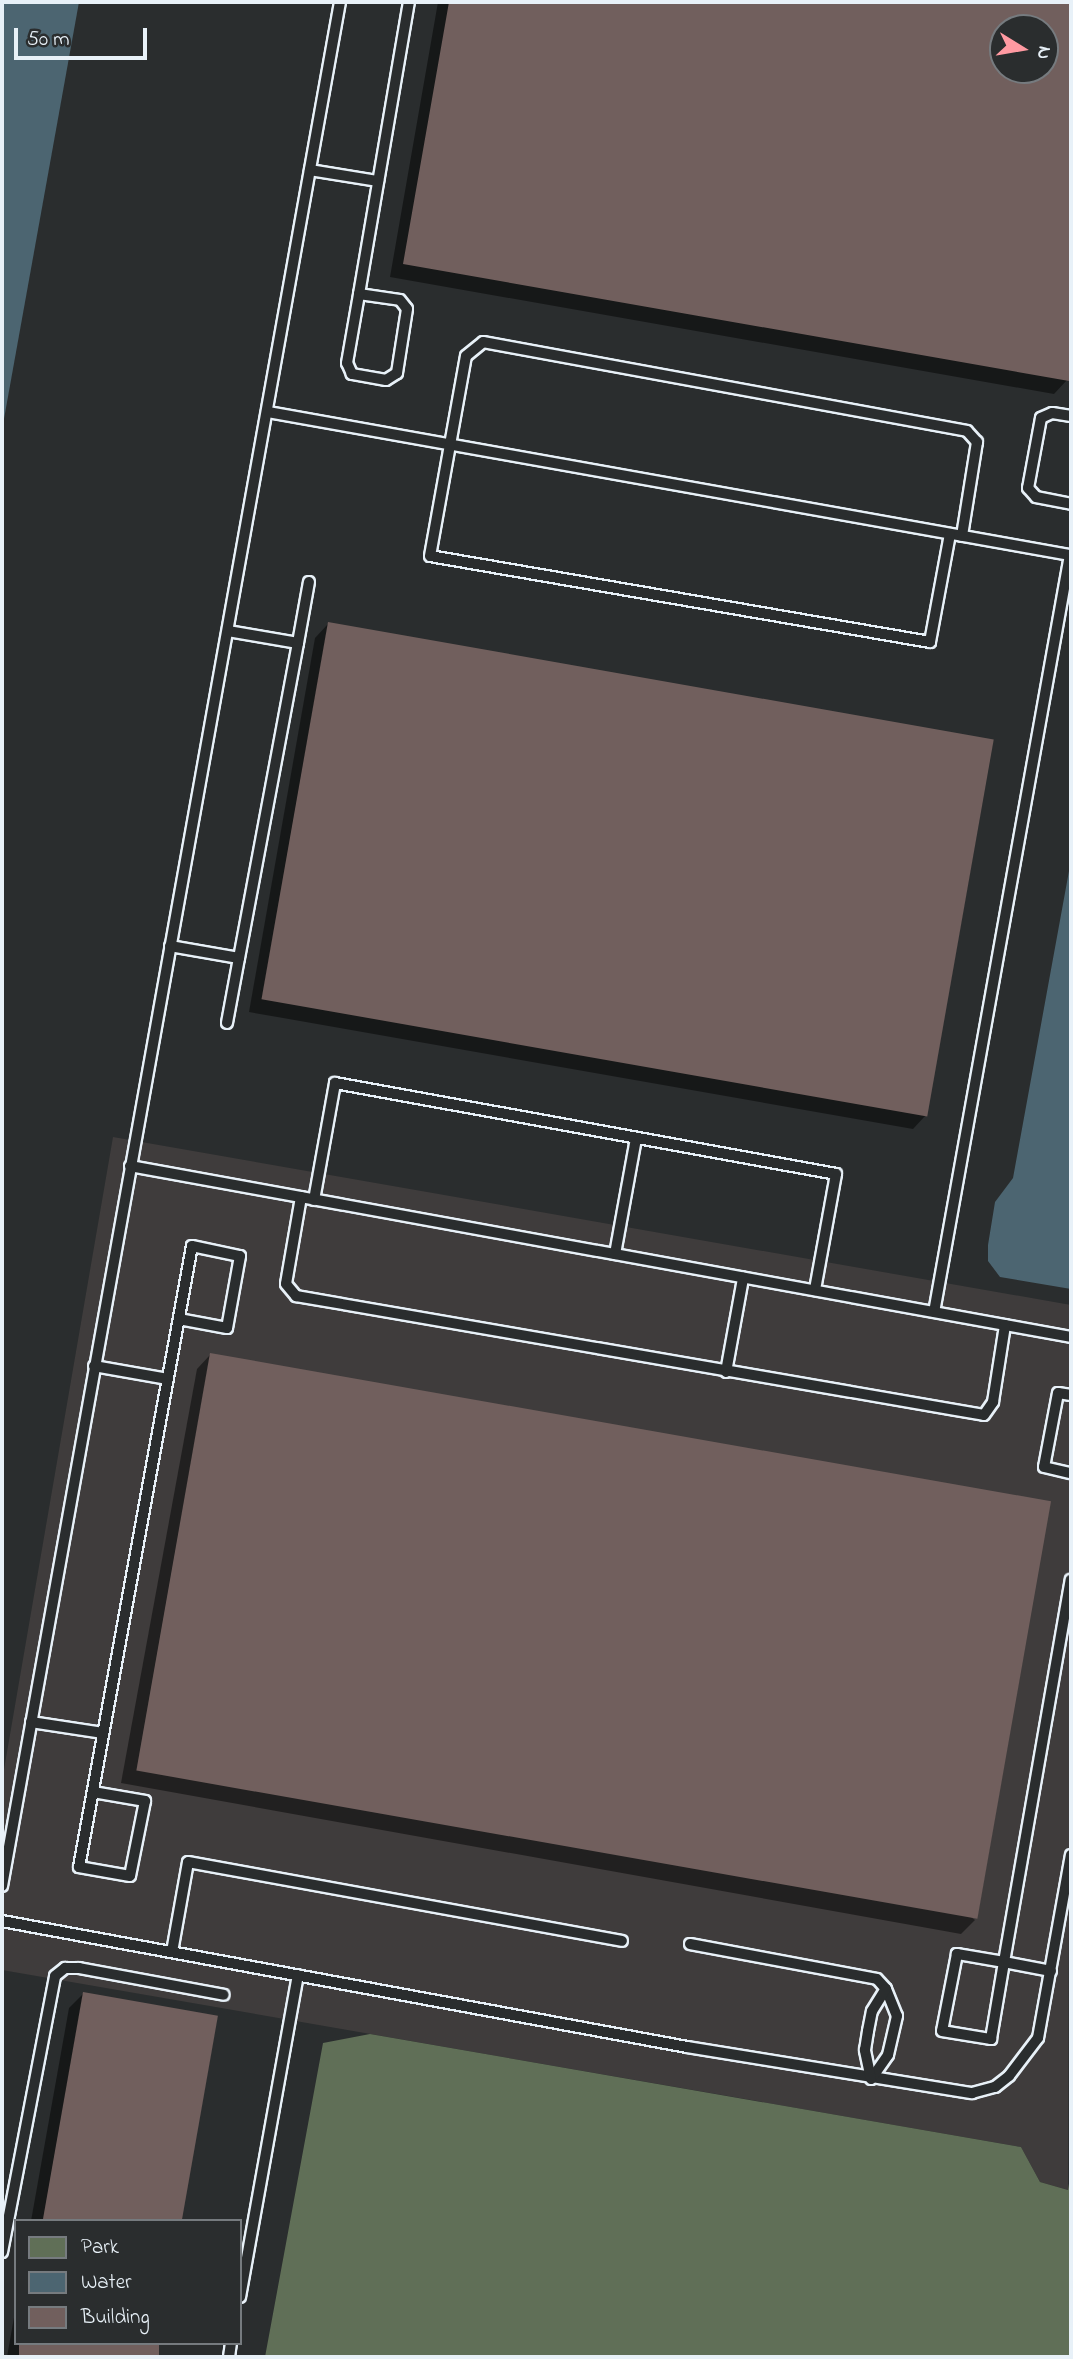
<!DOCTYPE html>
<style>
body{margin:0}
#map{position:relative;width:1073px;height:2359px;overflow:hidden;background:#2a2d2e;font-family:"Indie Flower",sans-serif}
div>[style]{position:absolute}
.built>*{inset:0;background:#3f3c3c}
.green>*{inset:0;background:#606f57}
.water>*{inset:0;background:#4c6571}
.shadow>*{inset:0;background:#0007}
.building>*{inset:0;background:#715f5d;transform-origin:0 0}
.roads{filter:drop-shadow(2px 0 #e8f1f8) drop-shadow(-2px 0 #e8f1f8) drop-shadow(0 2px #e8f1f8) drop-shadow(0 -2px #e8f1f8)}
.lane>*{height:10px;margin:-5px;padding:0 5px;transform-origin:5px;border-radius:5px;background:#2a2d2e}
span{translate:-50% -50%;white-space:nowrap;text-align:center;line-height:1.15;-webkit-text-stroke:6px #2a2d2e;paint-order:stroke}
.frame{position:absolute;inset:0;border:4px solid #e8f1f8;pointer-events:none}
.legend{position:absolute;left:14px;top:2219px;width:228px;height:126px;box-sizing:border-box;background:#2a2d2e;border:2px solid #767b7f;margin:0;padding:9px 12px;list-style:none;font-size:21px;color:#e8f1f8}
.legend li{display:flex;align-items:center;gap:14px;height:35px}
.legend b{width:35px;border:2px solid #767b7f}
.north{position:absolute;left:989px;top:14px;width:70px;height:70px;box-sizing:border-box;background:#2a2d2e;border:2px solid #767b7f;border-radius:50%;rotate:101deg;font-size:19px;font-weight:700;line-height:28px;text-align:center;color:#e8f1f8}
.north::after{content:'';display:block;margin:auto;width:24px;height:32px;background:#ff9aa2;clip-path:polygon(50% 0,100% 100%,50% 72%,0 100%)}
.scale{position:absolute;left:14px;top:28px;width:133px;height:32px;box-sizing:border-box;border:4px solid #e8f1f8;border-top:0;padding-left:9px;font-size:21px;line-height:24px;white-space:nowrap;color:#e8f1f8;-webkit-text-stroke:5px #2a2d2e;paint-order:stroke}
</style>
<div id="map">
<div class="built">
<div style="clip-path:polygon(113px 1137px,1071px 1305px,1068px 2190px,1040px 2182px,1021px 2147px,2px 1970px,2px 1781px)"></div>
</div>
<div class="green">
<div style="clip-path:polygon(370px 2034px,1021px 2147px,1040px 2182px,1068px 2190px,1071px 2171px,1071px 2357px,265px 2357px,323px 2043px)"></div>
</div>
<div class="water">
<div style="clip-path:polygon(2px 2px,79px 2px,2px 430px)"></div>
<div style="clip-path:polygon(1071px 860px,1071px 1289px,1000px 1277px,988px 1261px,988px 1245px,995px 1202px,1013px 1178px)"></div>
</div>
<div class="shadow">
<div style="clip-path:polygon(evenodd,438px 2px,1071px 2px,1071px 359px,1067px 380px,1054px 394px,390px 277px,438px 2px,1003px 28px,1045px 28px,1045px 70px,1003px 70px,1003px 28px)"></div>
<div style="clip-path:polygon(328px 624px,926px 1115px,913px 1129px,249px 1012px,315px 638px)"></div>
<div style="clip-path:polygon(210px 1355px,975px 1920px,961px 1934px,121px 1783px,197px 1369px)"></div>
<div style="clip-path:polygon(83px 1994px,179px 2221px,31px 2221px,69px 2008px)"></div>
<div style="clip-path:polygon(16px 2306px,16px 2343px,157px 2343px,155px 2357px,7px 2357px)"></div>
</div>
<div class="building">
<div style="clip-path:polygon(evenodd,449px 2px,1071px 2px,1069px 381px,403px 264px,449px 2px,1003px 28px,1045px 28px,1045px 70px,1003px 70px,1003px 28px)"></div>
<div style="left:328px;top:622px;width:676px;height:383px;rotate:10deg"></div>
<div style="left:210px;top:1353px;width:854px;height:424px;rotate:10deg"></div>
<div style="left:83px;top:1992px;width:137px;height:233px;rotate:10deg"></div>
<div style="left:19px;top:2343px;width:140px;height:14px"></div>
</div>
<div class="roads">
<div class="lane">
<div style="left:310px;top:170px;width:69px;rotate:9.2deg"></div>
<div style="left:359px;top:294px;width:41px;rotate:8.3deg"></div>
<div style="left:400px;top:300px;width:11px;rotate:52deg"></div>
<div style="left:407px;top:309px;width:65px;rotate:98.9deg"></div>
<div style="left:397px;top:373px;width:13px;rotate:148deg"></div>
<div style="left:386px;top:380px;width:35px;rotate:-170deg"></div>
<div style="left:352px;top:374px;width:12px;rotate:-114deg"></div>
<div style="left:347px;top:363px;width:70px;rotate:-80.1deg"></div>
<div style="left:359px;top:294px;width:296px;rotate:-80.3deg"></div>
<div style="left:268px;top:412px;width:815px;rotate:10.11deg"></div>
<div style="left:1070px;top:555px;width:769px;rotate:100.18deg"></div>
<div style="left:1071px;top:416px;width:19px;rotate:-171deg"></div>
<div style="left:1052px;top:413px;width:12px;rotate:156deg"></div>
<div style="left:1041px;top:418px;width:71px;rotate:100.5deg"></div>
<div style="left:1028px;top:488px;width:12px;rotate:48deg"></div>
<div style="left:1036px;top:497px;width:36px;rotate:11deg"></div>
<div style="left:950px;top:534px;width:110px;rotate:100.5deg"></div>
<div style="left:930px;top:642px;width:507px;rotate:-170.24deg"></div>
<div style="left:430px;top:556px;width:203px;rotate:-79.8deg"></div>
<div style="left:466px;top:356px;width:22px;rotate:-39deg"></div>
<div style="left:483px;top:342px;width:492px;rotate:10.4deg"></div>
<div style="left:967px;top:431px;width:15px;rotate:48deg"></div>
<div style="left:977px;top:442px;width:95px;rotate:99.1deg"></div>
<div style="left:228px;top:631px;width:71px;rotate:9.7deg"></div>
<div style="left:298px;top:643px;width:320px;rotate:100.6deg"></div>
<div style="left:298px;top:643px;width:62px;rotate:-79.8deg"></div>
<div style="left:170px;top:946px;width:70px;rotate:9.9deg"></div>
<div style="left:239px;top:958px;width:66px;rotate:100.5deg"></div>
<div style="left:130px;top:1166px;width:956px;rotate:10.3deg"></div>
<div style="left:301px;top:1197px;width:88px;rotate:99.8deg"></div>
<div style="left:286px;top:1284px;width:16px;rotate:50deg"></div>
<div style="left:296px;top:1296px;width:698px;rotate:9.81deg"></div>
<div style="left:984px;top:1415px;width:16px;rotate:-55deg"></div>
<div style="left:993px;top:1402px;width:78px;rotate:-81.1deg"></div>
<div style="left:314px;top:1200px;width:119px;rotate:-79.8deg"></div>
<div style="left:335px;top:1083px;width:509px;rotate:10.29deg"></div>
<div style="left:836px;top:1174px;width:118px;rotate:100.3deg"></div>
<div style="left:615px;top:1254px;width:118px;rotate:-79.7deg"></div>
<div style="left:94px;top:1366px;width:75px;rotate:10deg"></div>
<div style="left:726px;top:1372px;width:96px;rotate:-79.7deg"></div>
<div style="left:1071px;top:1395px;width:13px;rotate:-171deg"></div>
<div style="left:1058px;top:1393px;width:75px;rotate:100.7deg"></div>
<div style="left:1044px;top:1467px;width:28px;rotate:13deg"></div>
<div style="left:31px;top:1722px;width:73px;rotate:8.7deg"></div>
<div style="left:93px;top:1792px;width:53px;rotate:9.8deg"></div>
<div style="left:145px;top:1801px;width:76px;rotate:101.3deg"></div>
<div style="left:130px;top:1876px;width:52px;rotate:-170deg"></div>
<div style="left:79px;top:1867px;width:631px;rotate:-79.69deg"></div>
<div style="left:192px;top:1246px;width:49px;rotate:11.8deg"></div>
<div style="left:240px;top:1256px;width:73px;rotate:100.2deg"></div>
<div style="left:227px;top:1328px;width:49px;rotate:-169.4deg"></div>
<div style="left:2px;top:1886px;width:1914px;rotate:-79.83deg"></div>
<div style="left:2px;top:1921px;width:696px;rotate:10.42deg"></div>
<div style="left:687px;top:2047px;width:289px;rotate:9.2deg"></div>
<div style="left:972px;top:2093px;width:24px;rotate:-15deg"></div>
<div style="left:995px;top:2087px;width:18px;rotate:-38deg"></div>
<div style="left:1009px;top:2076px;width:48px;rotate:-52.7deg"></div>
<div style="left:1038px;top:2038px;width:186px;rotate:-79.8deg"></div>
<div style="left:690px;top:1944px;width:190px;rotate:10.6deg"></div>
<div style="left:877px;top:1979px;width:13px;rotate:48deg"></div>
<div style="left:886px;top:1989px;width:29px;rotate:68deg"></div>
<div style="left:897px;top:2016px;width:40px;rotate:103deg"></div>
<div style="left:888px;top:2055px;width:29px;rotate:125deg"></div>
<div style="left:871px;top:2079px;width:30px;rotate:-102deg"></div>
<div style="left:865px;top:2050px;width:19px;rotate:-81deg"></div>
<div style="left:868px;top:2031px;width:20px;rotate:-79deg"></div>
<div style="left:872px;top:2011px;width:26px;rotate:-58deg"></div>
<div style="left:172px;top:1952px;width:91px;rotate:-79.9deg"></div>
<div style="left:188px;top:1862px;width:441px;rotate:10.3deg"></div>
<div style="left:1051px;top:1971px;width:48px;rotate:-169.2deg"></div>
<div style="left:1004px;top:1962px;width:48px;rotate:-170.3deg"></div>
<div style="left:957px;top:1954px;width:78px;rotate:101deg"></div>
<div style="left:942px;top:2031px;width:50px;rotate:9.3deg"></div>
<div style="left:991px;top:2039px;width:78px;rotate:-80.4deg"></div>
<div style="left:1004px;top:1962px;width:388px;rotate:-80.1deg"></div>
<div style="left:2px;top:2252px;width:281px;rotate:-79.1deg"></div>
<div style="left:55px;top:1976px;width:13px;rotate:-39deg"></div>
<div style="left:65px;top:1968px;width:14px"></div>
<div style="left:79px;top:1968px;width:147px;rotate:10.5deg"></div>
<div style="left:240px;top:2297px;width:327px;rotate:-79.8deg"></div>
<div style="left:229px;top:2357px;width:14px;rotate:-82deg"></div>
</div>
</div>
<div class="frame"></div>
<ul class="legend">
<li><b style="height:19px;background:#606f57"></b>Park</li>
<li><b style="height:19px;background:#4c6571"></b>Water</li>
<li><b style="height:19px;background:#715f5d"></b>Building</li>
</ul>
<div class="north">N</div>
<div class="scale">50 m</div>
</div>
